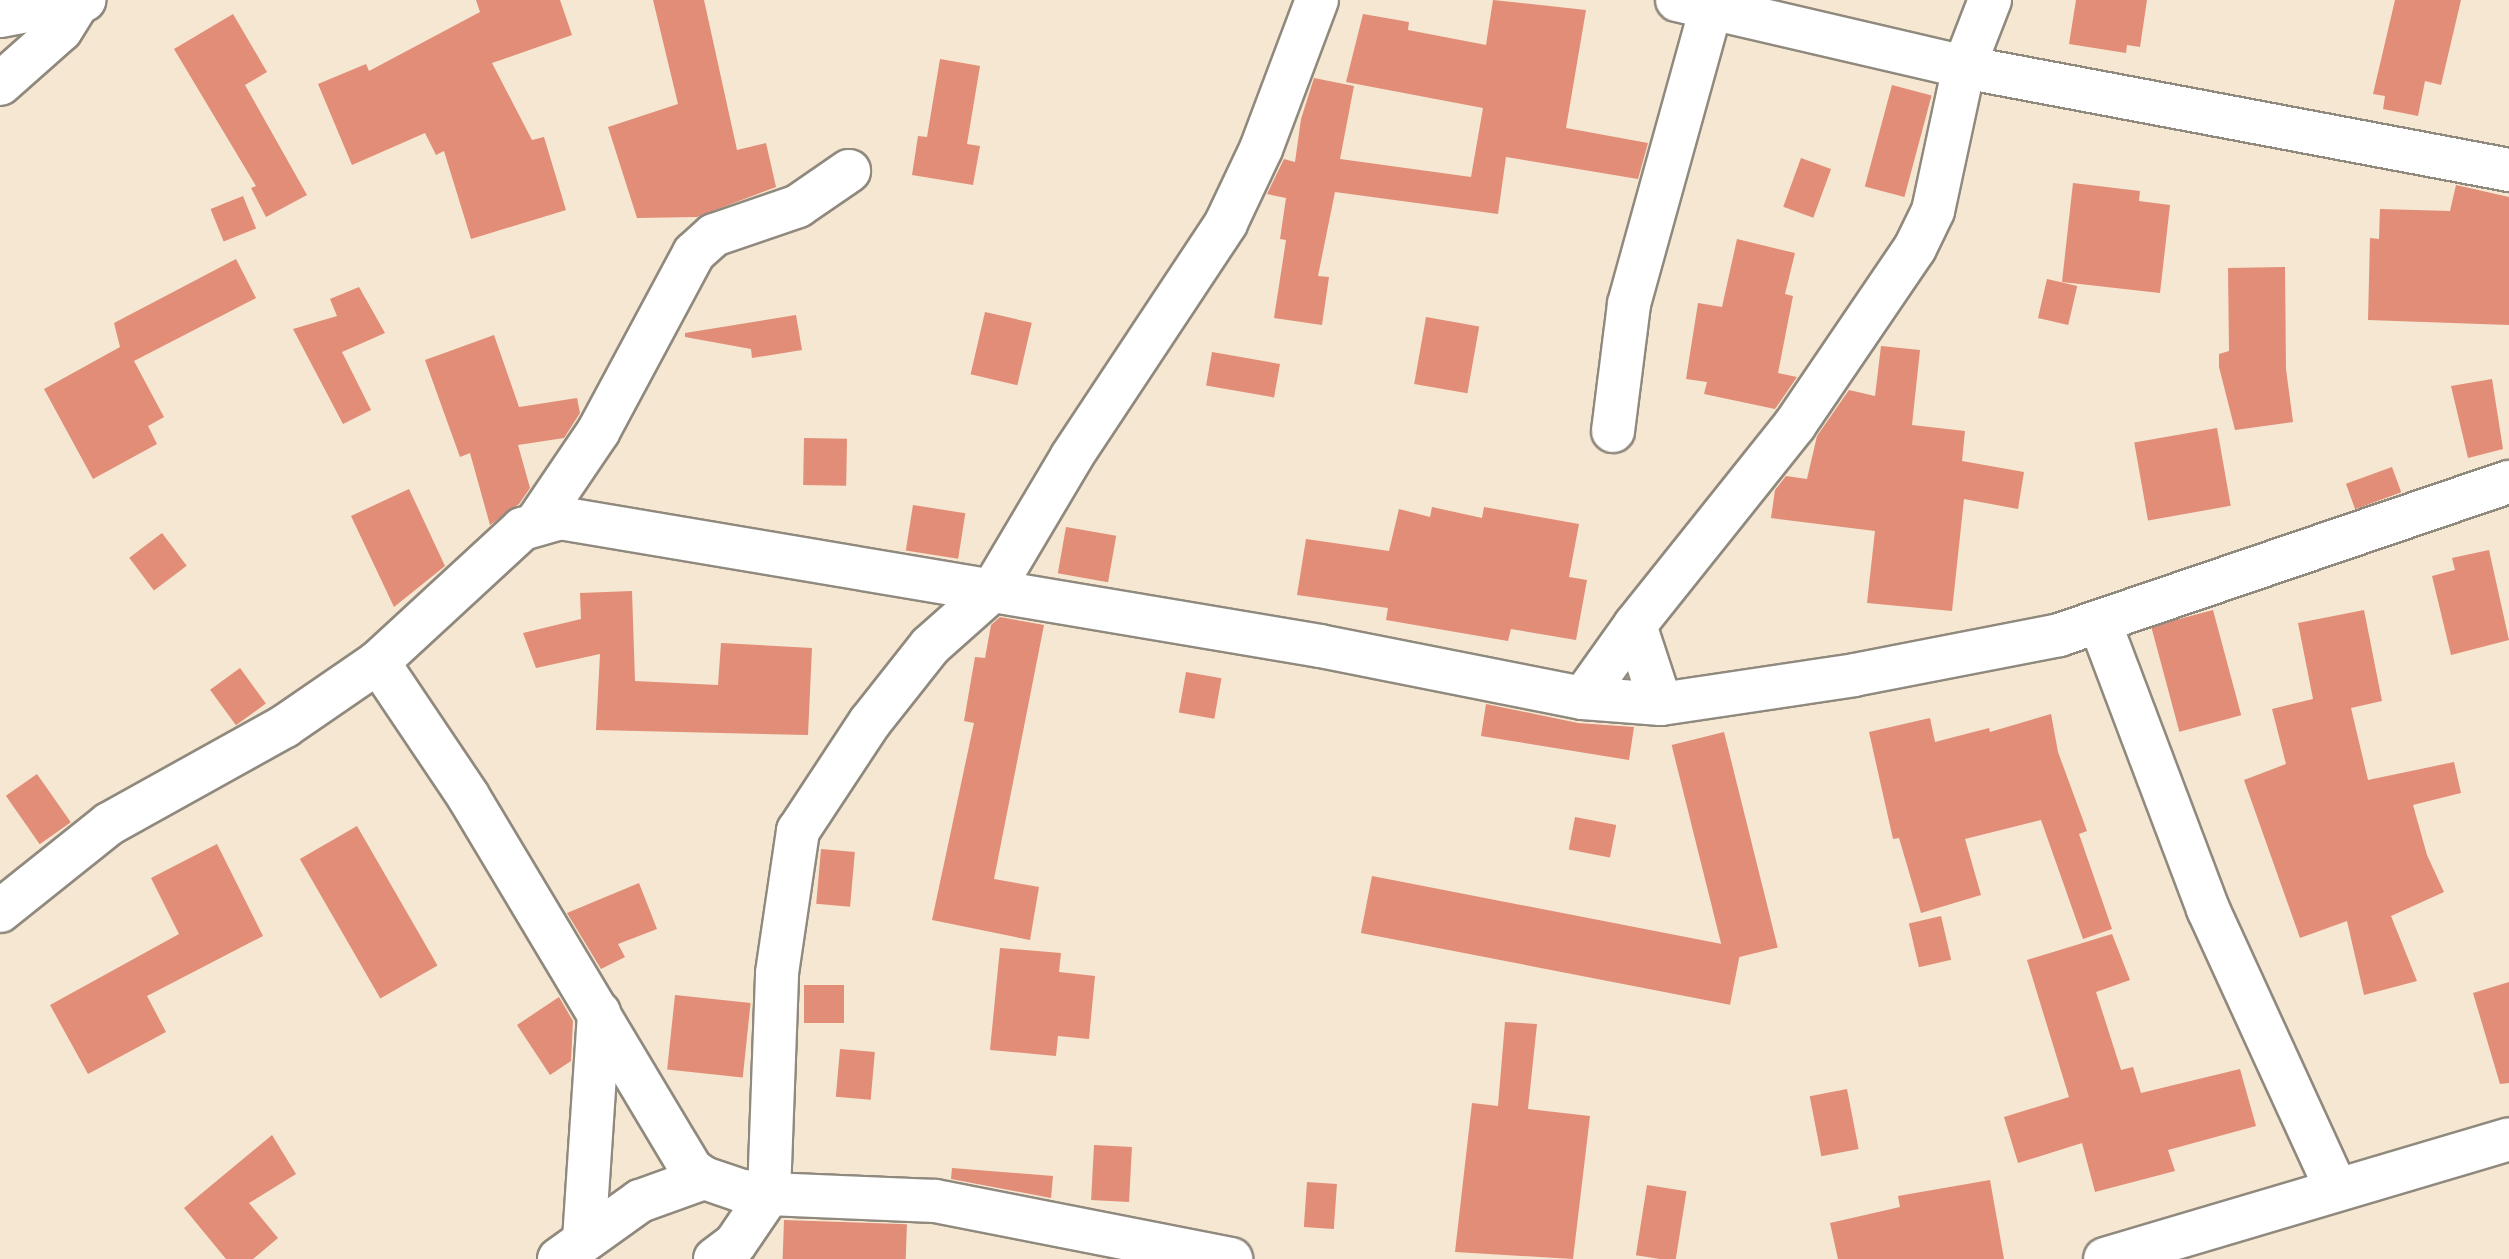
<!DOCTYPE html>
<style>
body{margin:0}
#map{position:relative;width:2509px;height:1259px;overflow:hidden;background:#f5e7d1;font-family:"Indie Flower",sans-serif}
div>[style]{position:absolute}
.building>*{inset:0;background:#e18d77;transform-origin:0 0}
.roads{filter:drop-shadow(2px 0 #90897e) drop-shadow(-2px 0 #90897e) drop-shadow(0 2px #90897e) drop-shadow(0 -2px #90897e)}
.minor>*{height:42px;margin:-21px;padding:0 21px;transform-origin:21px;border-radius:21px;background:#fff}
span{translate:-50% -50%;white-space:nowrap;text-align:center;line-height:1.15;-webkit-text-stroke:8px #fdfcf7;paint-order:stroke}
</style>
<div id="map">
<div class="building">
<div style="clip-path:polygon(476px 0,560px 0,572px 35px,492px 63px,532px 140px,544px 137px,566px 210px,471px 239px,444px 151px,436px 155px,425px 133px,352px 165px,318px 84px,366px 64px,369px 71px,480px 12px)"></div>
<div style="clip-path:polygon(653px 0,704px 0,737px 150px,766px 143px,776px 187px,697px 217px,637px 218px,608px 127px,678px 104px)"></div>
<div style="clip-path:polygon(1493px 0,1586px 10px,1566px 128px,1648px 143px,1638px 179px,1506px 157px,1498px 214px,1335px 192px,1318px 276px,1329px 277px,1322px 325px,1274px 318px,1286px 240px,1280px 239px,1286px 198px,1267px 194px,1284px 159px,1295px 162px,1301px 119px,1314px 78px,1354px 86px,1340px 159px,1471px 177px,1483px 108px,1346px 82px,1363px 14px,1409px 22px,1408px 30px,1486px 45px)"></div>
<div style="clip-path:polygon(2076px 0,2147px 0,2140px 47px,2127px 45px,2126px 53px,2069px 44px)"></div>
<div style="clip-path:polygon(2395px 0,2461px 0,2441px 85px,2425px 81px,2418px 116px,2383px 109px,2385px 96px,2373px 94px)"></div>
<div style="clip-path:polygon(233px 14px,267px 72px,245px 85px,307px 195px,266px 217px,251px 188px,256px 186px,174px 49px)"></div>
<div style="clip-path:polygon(940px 59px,980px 66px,967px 144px,980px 146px,973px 185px,912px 175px,918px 136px,927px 137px)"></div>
<div style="left:1892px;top:85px;width:41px;height:105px;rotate:15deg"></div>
<div style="left:1801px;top:158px;width:32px;height:52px;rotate:20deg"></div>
<div style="clip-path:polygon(2073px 183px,2140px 191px,2139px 201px,2170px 205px,2160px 293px,2062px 282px)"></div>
<div style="clip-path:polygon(2456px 185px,2509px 197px,2509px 325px,2368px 320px,2370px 238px,2379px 239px,2380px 209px,2450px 211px)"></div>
<div style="left:243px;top:196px;width:35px;height:35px;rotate:68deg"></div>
<div style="clip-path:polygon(1737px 239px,1795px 253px,1785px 294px,1793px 296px,1778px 373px,1797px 377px,1775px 409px,1704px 394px,1707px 382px,1686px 379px,1698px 303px,1722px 307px)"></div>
<div style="clip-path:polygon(236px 259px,256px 298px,134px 361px,164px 417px,148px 426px,157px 444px,93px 479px,44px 389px,120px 347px,114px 323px)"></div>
<div style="clip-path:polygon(2285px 267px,2286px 369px,2293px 422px,2235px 430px,2219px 367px,2219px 354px,2229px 351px,2228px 268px)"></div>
<div style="left:2047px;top:279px;width:31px;height:40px;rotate:13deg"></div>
<div style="clip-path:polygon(359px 287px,385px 333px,342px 352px,371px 410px,343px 424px,293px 329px,337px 316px,330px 299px)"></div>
<div style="left:985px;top:312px;width:48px;height:64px;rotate:13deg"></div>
<div style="clip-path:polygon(796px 315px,802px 350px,752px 358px,751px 349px,685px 337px,685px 333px)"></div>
<div style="left:1426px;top:317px;width:54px;height:68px;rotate:10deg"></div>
<div style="clip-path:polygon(494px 335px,519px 407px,577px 398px,580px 413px,564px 438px,518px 445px,530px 488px,519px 504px,490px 525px,470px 453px,460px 457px,425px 360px)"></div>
<div style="clip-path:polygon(1881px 346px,1920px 350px,1912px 425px,1965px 431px,1962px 461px,2024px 472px,2018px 509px,1964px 499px,1952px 611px,1867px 603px,1875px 531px,1771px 518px,1775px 490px,1786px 476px,1807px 479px,1817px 436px,1849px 390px,1875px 396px)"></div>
<div style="left:1212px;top:352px;width:69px;height:34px;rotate:10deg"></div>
<div style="clip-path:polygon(2492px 379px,2503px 449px,2468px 458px,2451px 386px)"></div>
<div style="left:2217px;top:428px;width:79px;height:84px;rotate:80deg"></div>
<div style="left:804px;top:438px;width:43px;height:47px;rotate:1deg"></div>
<div style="left:2392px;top:467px;width:27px;height:49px;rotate:70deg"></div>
<div style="clip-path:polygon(409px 489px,445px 566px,394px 607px,351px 516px)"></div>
<div style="left:913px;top:505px;width:53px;height:46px;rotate:9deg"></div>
<div style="clip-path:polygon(1432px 507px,1482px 518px,1484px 507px,1579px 524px,1569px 577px,1587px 580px,1576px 640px,1511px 629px,1508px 641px,1386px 620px,1388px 608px,1297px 595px,1306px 539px,1389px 551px,1399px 509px,1430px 517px)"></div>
<div style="left:1066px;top:527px;width:51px;height:47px;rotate:10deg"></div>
<div style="left:162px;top:533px;width:41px;height:41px;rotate:53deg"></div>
<div style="clip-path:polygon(2489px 550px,2509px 640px,2451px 655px,2432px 576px,2455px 570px,2452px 558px)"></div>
<div style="clip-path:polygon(632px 591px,635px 681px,718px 685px,721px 643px,812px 648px,808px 735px,596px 730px,600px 654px,536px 668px,523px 633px,581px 619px,580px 593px)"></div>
<div style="left:2213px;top:610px;width:109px;height:64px;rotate:75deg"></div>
<div style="clip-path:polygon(2364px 610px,2382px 701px,2351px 708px,2368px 780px,2454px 762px,2461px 793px,2413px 805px,2427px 855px,2444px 892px,2391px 916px,2417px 981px,2364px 995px,2347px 921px,2300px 938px,2244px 780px,2286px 764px,2272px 709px,2313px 699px,2298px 623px)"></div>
<div style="clip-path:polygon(1000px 617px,1044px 625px,994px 879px,1039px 887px,1030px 940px,932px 920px,974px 723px,964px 721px,975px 657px,985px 658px,991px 625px)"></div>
<div style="left:240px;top:668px;width:44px;height:37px;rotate:54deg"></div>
<div style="left:1186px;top:672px;width:36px;height:41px;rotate:10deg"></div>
<div style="clip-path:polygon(1486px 704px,1578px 723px,1634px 727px,1629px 760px,1481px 736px)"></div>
<div style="clip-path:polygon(2051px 714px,2058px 752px,2087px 831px,2079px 834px,2112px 929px,2083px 939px,2041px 820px,1965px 839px,1981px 895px,1921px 913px,1899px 838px,1893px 839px,1869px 732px,1930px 718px,1935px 742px,1989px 728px,1990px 732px)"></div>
<div style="left:1724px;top:732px;width:222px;height:54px;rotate:76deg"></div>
<div style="left:37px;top:774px;width:59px;height:38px;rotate:55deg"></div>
<div style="left:1575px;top:817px;width:42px;height:33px;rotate:11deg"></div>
<div style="left:357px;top:826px;width:161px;height:66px;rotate:60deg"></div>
<div style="clip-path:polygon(217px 844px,263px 936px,147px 996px,166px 1032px,88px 1074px,50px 1005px,179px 934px,151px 878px)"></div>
<div style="left:821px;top:849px;width:34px;height:55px;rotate:5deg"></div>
<div style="left:1372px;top:876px;width:376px;height:58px;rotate:11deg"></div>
<div style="clip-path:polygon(639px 883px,657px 929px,618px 944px,625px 957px,601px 969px,567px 913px)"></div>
<div style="left:1941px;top:916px;width:45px;height:33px;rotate:77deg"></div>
<div style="clip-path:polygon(2112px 934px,2130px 980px,2096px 992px,2121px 1070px,2133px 1067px,2141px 1093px,2240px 1069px,2256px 1126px,2168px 1150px,2175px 1171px,2095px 1192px,2082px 1143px,2018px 1163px,2004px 1117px,2069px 1097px,2027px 960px)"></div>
<div style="clip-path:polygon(1000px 948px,1061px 953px,1059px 972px,1095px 976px,1089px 1039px,1058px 1036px,1056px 1056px,990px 1050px)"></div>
<div style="clip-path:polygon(2509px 982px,2509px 1083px,2500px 1084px,2473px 993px)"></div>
<div style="left:804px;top:985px;width:40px;height:38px"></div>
<div style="left:675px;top:995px;width:76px;height:75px;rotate:6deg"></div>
<div style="clip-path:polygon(559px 997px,573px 1021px,571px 1061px,550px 1075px,517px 1025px)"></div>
<div style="clip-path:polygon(1505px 1022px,1537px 1024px,1528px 1109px,1590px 1116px,1573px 1259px,1455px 1252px,1472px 1103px,1498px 1106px)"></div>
<div style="left:840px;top:1049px;width:35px;height:48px;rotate:5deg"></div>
<div style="left:1847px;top:1089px;width:61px;height:38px;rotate:79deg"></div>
<div style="clip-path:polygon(272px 1135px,296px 1174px,249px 1203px,278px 1238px,253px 1259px,226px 1259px,184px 1208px)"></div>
<div style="left:1094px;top:1145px;width:38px;height:55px;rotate:3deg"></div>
<div style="clip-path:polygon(952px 1168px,1053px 1176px,1051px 1198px,951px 1179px)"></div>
<div style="clip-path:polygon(1990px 1180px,2004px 1259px,1838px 1259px,1830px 1223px,1900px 1207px,1898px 1196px)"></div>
<div style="left:1307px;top:1182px;width:30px;height:45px;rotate:4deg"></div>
<div style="left:1647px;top:1185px;width:40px;height:71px;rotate:9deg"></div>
<div style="left:784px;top:1220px;width:123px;height:39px;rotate:2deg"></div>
</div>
<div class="roads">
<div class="minor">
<div style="left:1677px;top:0;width:295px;rotate:13.1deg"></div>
<div style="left:1964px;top:67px;width:555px;rotate:10.7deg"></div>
<div style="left:0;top:16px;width:86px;rotate:-10.7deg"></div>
<div style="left:0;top:84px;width:81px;rotate:-41.5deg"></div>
<div style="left:61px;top:30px;width:34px;rotate:-58deg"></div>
<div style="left:1613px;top:431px;width:128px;rotate:-82.8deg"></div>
<div style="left:1629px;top:304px;width:307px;rotate:-74.5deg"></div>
<div style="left:537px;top:522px;width:109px;rotate:-55.9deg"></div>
<div style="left:598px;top:432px;width:203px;rotate:-61.8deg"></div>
<div style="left:694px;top:253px;width:27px;rotate:-42deg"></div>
<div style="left:714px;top:235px;width:89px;rotate:-19deg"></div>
<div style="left:798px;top:206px;width:62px;rotate:-34.5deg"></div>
<div style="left:2100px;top:623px;width:306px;rotate:69.3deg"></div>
<div style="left:2208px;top:909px;width:306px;rotate:65.4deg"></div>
<div style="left:1635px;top:625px;width:83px;rotate:71.8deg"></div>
<div style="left:378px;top:662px;width:161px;rotate:56.1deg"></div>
<div style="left:468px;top:796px;width:436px;rotate:59.1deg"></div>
<div style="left:692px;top:1170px;width:14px;rotate:34deg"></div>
<div style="left:704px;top:1178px;width:40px;rotate:18.9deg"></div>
<div style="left:742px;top:1191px;width:27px;rotate:6deg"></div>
<div style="left:769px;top:1194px;width:166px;rotate:2.4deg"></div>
<div style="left:935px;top:1201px;width:302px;rotate:11.1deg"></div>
<div style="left:1583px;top:698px;width:90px;rotate:-54.5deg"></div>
<div style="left:1635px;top:625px;width:255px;rotate:-51.4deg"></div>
<div style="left:1794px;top:426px;width:215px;rotate:-55.8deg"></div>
<div style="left:1915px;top:248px;width:41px;rotate:-64.1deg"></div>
<div style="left:1933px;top:211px;width:147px;rotate:-77.9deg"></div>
<div style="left:1964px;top:67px;width:72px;rotate:-68.8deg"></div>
<div style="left:0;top:911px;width:139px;rotate:-38.6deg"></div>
<div style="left:109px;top:824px;width:201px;rotate:-29.1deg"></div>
<div style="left:285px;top:726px;width:113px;rotate:-34.5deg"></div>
<div style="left:378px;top:662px;width:196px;rotate:-42.7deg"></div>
<div style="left:522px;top:529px;width:40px;rotate:-16deg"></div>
<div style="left:560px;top:518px;width:771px;rotate:9.56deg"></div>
<div style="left:1320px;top:646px;width:268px;rotate:11.2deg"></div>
<div style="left:1583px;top:698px;width:78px;rotate:4.4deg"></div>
<div style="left:1661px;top:704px;width:195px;rotate:-8.5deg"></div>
<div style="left:1854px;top:675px;width:209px;rotate:-11deg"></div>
<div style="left:2059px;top:635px;width:475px;rotate:-18.8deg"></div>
<div style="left:584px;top:1240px;width:228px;rotate:-86.2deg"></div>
<div style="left:559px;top:1259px;width:100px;rotate:-35.6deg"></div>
<div style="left:640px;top:1201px;width:68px;rotate:-19.8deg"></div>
<div style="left:715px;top:1259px;width:25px;rotate:-37deg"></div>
<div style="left:735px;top:1244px;width:60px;rotate:-55.8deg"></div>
<div style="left:769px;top:1194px;width:221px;rotate:-87.9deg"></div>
<div style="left:777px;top:973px;width:144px;rotate:-81.6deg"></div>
<div style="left:798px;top:831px;width:131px;rotate:-56.6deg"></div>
<div style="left:870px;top:722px;width:97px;rotate:-51.7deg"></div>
<div style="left:930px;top:646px;width:83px;rotate:-41.6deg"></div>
<div style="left:992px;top:591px;width:157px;rotate:-59.3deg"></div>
<div style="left:1072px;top:456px;width:279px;rotate:-56.5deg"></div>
<div style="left:1226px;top:223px;width:82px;rotate:-64.7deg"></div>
<div style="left:1261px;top:149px;width:159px;rotate:-69.4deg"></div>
<div style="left:2105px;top:1259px;width:421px;rotate:-16.5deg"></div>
</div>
</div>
</div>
